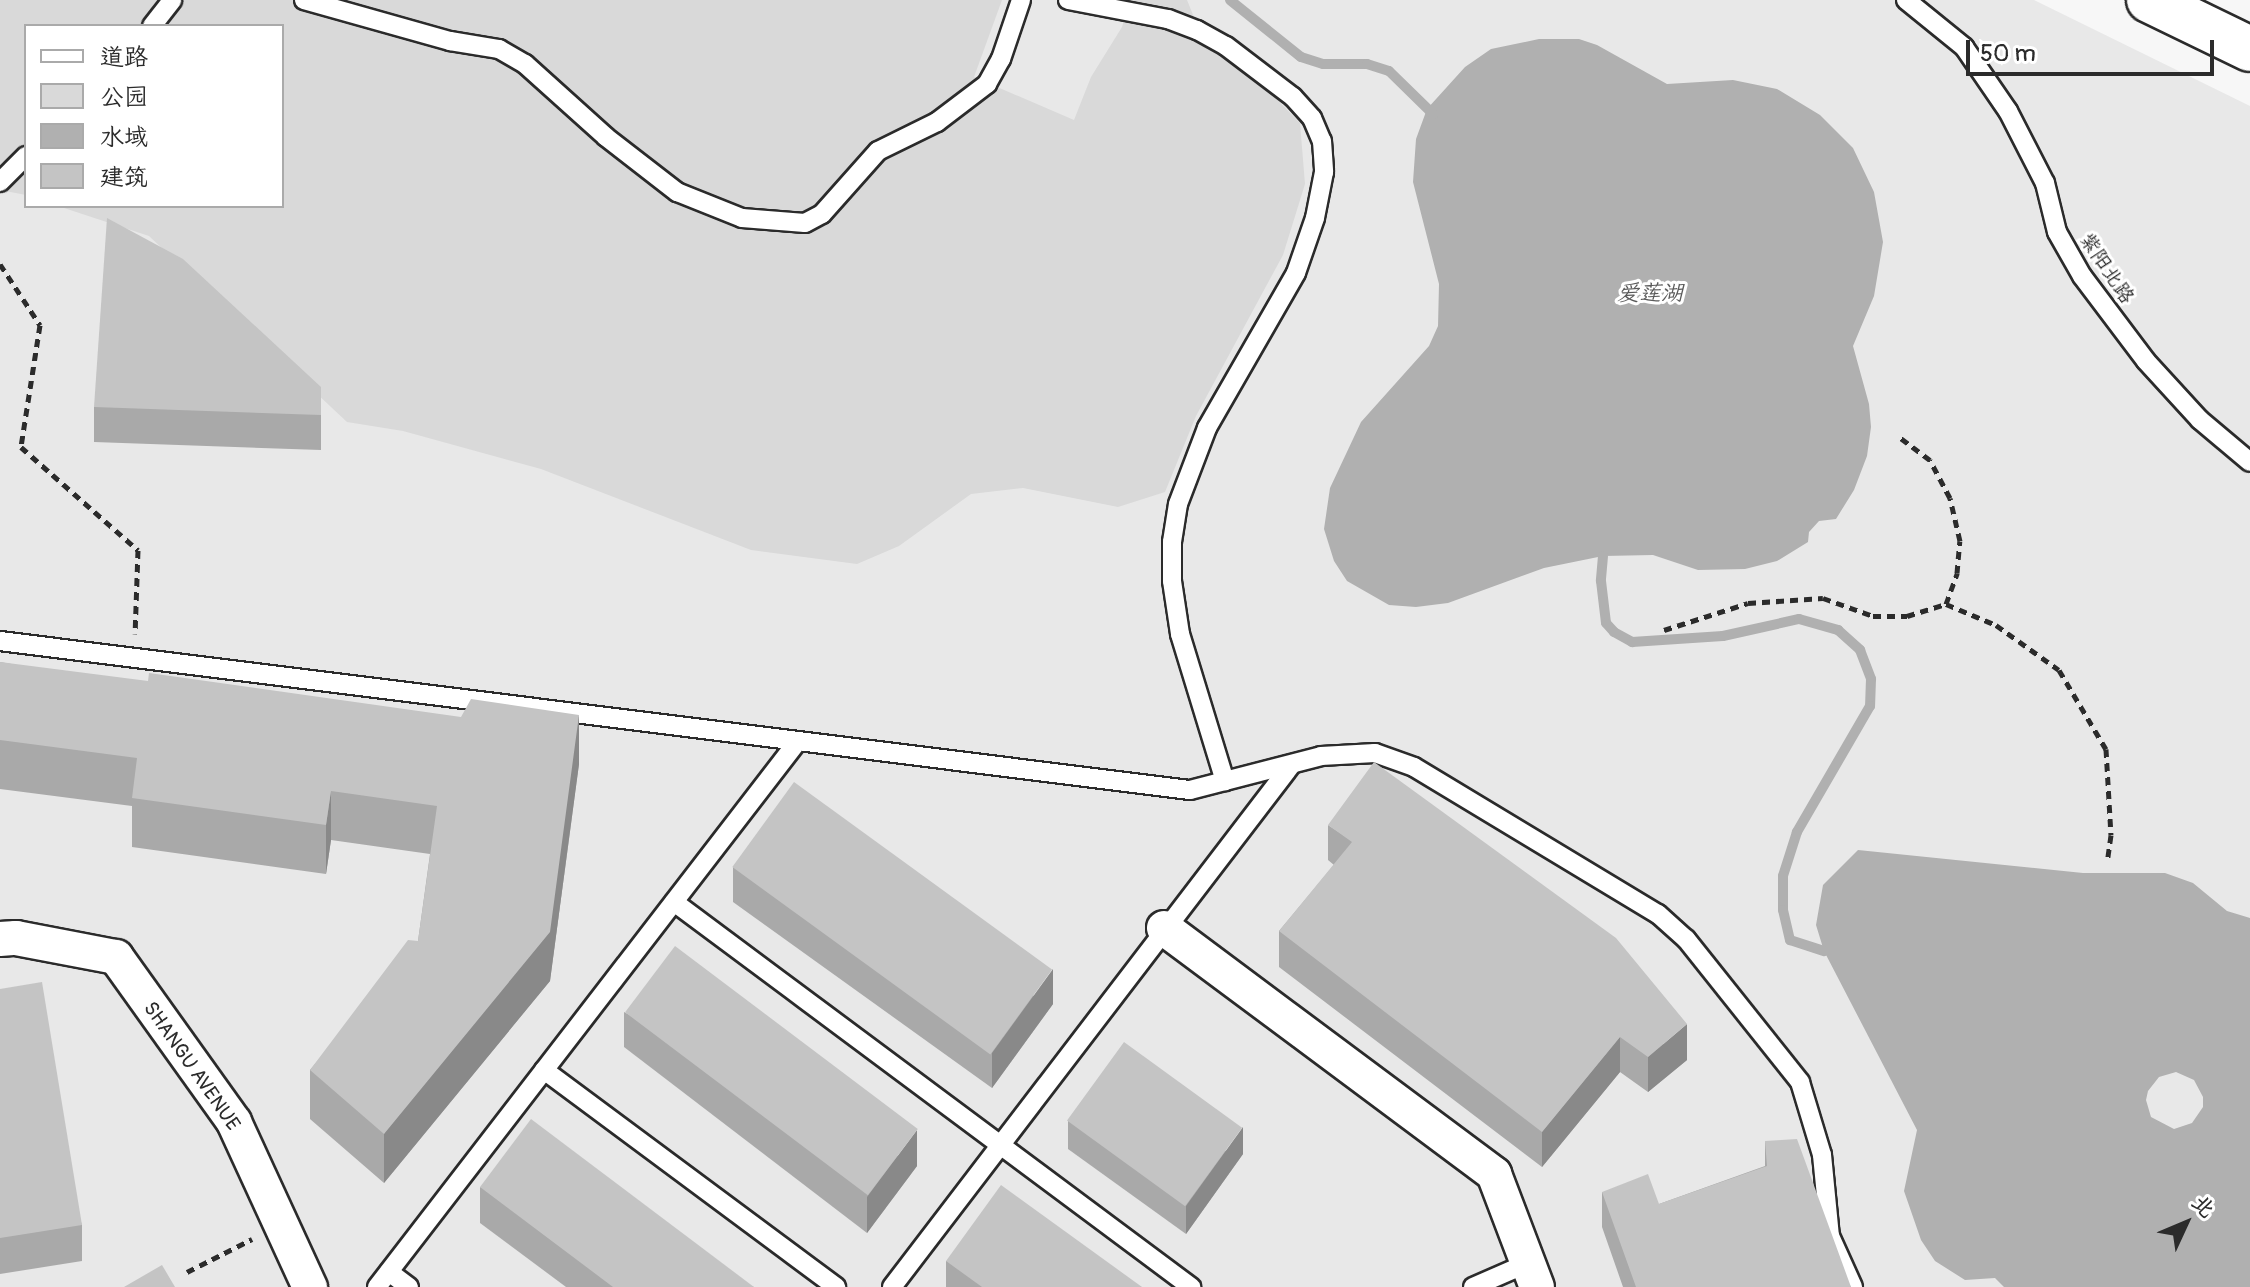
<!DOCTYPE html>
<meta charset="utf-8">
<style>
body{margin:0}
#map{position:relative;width:2250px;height:1287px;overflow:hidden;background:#f7f7f7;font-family:Pangolin,"LXGW WenKai TC",sans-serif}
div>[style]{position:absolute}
.built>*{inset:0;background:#e8e8e8}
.green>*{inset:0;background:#d9d9d9}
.water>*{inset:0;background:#b0b0b0}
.stream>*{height:10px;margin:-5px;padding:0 5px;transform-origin:5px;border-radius:5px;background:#b0b0b0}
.path>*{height:5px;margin-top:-2.5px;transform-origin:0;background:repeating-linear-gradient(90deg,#2b2b2b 0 8px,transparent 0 14px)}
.roads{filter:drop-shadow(2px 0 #2b2b2b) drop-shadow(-2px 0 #2b2b2b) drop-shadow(0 2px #2b2b2b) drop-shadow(0 -2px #2b2b2b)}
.service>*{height:18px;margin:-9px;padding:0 9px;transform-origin:9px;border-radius:9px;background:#fff}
.minor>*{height:34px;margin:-17px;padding:0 17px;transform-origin:17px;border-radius:17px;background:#fff}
.tertiary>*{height:44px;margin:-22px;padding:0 22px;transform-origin:22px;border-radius:22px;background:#fff}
.wall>*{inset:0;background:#a9a9a9}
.shaded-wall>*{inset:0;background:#898989}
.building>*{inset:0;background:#c4c4c4;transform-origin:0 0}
span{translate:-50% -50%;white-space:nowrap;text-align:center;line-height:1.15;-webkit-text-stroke:6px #fff;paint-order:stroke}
.street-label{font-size:20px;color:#2b2b2b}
.water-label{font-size:22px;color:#5a5a5a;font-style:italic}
.legend{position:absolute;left:24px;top:24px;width:260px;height:184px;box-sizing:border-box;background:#fff;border:2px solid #aaa;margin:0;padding:10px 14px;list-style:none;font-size:24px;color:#2b2b2b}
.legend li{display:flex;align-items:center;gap:16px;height:40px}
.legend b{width:40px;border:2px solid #aaa}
.north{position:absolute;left:2146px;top:1183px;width:80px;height:80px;-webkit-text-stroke:6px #fff;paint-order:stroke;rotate:46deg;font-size:22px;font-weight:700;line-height:32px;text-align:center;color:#2b2b2b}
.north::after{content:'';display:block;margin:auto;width:28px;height:36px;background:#2b2b2b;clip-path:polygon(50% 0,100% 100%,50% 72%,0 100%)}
.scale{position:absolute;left:1966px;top:40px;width:248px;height:36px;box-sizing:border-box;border:4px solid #2b2b2b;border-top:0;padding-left:10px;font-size:24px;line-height:28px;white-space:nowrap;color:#2b2b2b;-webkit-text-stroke:6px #fff;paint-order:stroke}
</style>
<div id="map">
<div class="built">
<div style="clip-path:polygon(evenodd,0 0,2034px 0,2250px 106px,2250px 1287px,0 1287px,0 0,26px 26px,282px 26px,282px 206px,26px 206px,26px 26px)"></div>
</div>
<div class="green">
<div style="clip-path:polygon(0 0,1002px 0,974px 77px,1074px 120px,1091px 77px,1122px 27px,1130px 0,1187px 0,1206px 47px,1256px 78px,1300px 123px,1305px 184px,1283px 255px,1196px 416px,1165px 492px,1118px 507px,1023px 488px,971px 494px,899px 546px,857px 564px,751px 550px,541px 469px,403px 431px,347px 422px,149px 236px,58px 206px,282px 206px,282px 26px,26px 26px,26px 195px,0 190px)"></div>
</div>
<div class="water">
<div style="clip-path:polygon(1539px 39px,1579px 39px,1597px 45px,1667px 84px,1733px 80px,1777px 89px,1820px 115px,1853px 148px,1874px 192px,1883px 242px,1874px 296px,1853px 346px,1869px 404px,1871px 427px,1867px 456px,1854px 490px,1836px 519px,1819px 521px,1809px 532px,1808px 542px,1777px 561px,1745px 569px,1698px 570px,1653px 555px,1603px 556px,1544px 568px,1448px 603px,1416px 607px,1389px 605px,1347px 581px,1334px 561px,1324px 529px,1330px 488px,1361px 422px,1429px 346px,1438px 326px,1439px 284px,1413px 182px,1416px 139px,1427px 109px,1465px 67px,1491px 49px)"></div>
<div style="clip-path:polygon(evenodd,1858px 850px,2083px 873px,2165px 873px,2193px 883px,2227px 911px,2250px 918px,2250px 1287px,2004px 1287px,1995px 1278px,1965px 1280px,1935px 1261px,1921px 1240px,1904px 1191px,1917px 1130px,1824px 951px,1816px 925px,1823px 885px,1858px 850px,2176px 1072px,2194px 1080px,2203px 1097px,2203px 1107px,2192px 1123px,2174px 1129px,2151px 1117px,2146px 1100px,2148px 1091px,2159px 1077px,2176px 1072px)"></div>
</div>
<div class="stream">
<div style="left:1230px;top:0;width:91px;rotate:38.8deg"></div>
<div style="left:1301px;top:57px;width:23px;rotate:18deg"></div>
<div style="left:1323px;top:64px;width:44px"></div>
<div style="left:1367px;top:64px;width:23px;rotate:18deg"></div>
<div style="left:1389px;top:71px;width:62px;rotate:44.3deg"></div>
<div style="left:1603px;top:556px;width:25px;rotate:95deg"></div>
<div style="left:1601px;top:581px;width:42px;rotate:83.2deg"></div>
<div style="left:1606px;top:623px;width:12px;rotate:48deg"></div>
<div style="left:1614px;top:632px;width:21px;rotate:29deg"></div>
<div style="left:1632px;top:642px;width:91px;rotate:-3.8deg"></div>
<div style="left:1723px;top:636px;width:78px;rotate:-12.6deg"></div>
<div style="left:1799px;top:619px;width:41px;rotate:15.8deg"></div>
<div style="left:1838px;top:630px;width:30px;rotate:42deg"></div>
<div style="left:1860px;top:650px;width:31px;rotate:69deg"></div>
<div style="left:1871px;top:679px;width:27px;rotate:92deg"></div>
<div style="left:1870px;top:706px;width:146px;rotate:120.1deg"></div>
<div style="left:1797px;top:832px;width:46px;rotate:107.7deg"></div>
<div style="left:1783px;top:876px;width:34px;rotate:90deg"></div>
<div style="left:1783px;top:910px;width:31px;rotate:77deg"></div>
<div style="left:1790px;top:940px;width:36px;rotate:18deg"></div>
</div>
<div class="path">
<div style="left:0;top:264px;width:73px;rotate:56.7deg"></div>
<div style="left:40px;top:325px;width:123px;rotate:98.9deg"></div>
<div style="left:21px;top:447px;width:156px;rotate:41.4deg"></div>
<div style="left:138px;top:550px;width:84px;rotate:92deg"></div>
<div style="left:1946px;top:604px;width:54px;rotate:22.8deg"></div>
<div style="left:1996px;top:625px;width:77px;rotate:35.5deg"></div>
<div style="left:2059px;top:670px;width:92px;rotate:59.3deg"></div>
<div style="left:2106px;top:749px;width:86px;rotate:86.7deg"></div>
<div style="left:2111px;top:835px;width:27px;rotate:98deg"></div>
<div style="left:1664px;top:630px;width:88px;rotate:-17.8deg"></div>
<div style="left:1748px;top:603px;width:75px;rotate:-3.8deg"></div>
<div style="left:1823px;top:598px;width:53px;rotate:19.8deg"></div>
<div style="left:1873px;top:616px;width:34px"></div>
<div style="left:1907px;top:616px;width:41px;rotate:-17.1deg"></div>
<div style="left:1946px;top:604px;width:33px;rotate:-70deg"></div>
<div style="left:1957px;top:573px;width:32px;rotate:-85deg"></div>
<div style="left:1960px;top:541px;width:44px;rotate:-103.1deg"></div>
<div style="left:1950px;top:498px;width:43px;rotate:-117.8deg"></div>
<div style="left:1930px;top:460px;width:38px;rotate:-143deg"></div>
<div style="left:187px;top:1272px;width:73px;rotate:-26.9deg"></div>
</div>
<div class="roads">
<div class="service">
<div style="left:304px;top:0;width:152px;rotate:15.7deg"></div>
<div style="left:450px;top:41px;width:50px;rotate:9.3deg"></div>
<div style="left:499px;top:49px;width:30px;rotate:30deg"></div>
<div style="left:525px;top:64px;width:109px;rotate:42deg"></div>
<div style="left:606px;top:137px;width:90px;rotate:37.8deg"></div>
<div style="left:677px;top:192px;width:70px;rotate:21.8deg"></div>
<div style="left:742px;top:218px;width:63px;rotate:4.5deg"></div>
<div style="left:805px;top:223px;width:19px;rotate:-28deg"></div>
<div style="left:822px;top:214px;width:84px;rotate:-48.4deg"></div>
<div style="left:878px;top:151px;width:66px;rotate:-26.2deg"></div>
<div style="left:937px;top:122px;width:63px;rotate:-37.2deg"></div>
<div style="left:987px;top:84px;width:29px;rotate:-61deg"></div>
<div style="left:1001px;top:59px;width:62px;rotate:-71.3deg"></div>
<div style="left:1068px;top:0;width:102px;rotate:10.8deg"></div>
<div style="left:1168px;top:19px;width:31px;rotate:21deg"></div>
<div style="left:1197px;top:30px;width:33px;rotate:29deg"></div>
<div style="left:1226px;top:46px;width:84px;rotate:37.3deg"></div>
<div style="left:1293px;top:97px;width:28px;rotate:48deg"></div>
<div style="left:1312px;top:118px;width:25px;rotate:67deg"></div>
<div style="left:1322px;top:141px;width:31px;rotate:86deg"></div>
<div style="left:1324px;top:172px;width:47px;rotate:101.1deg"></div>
<div style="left:1315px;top:218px;width:58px;rotate:109.1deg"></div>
<div style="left:1296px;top:273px;width:179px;rotate:119.9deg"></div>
<div style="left:1207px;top:428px;width:81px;rotate:110.9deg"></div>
<div style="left:1178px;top:504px;width:38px;rotate:99deg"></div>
<div style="left:1172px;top:542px;width:39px;rotate:90deg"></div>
<div style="left:1172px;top:581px;width:54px;rotate:81.4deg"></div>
<div style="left:1180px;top:634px;width:154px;rotate:73deg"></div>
<div style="left:1906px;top:0;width:75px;rotate:39deg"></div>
<div style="left:1964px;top:47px;width:78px;rotate:55.5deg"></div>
<div style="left:2008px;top:111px;width:81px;rotate:62.8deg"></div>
<div style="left:2045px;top:183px;width:50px;rotate:76.2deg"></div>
<div style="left:2057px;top:232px;width:51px;rotate:60.4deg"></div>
<div style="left:2082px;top:276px;width:106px;rotate:53deg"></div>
<div style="left:2146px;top:361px;width:80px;rotate:47.5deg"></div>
<div style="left:2200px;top:420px;width:65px;rotate:40deg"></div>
<div style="left:152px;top:26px;width:33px;rotate:-52deg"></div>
<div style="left:0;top:182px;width:37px;rotate:-45deg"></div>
<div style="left:0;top:641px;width:1199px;rotate:7.14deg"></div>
<div style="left:1190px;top:790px;width:135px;rotate:-14.5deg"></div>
<div style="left:1321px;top:756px;width:54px;rotate:-3.2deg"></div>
<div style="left:1375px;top:753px;width:41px;rotate:19.7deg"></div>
<div style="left:1414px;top:767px;width:285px;rotate:31.1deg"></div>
<div style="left:1658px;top:914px;width:38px;rotate:42deg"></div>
<div style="left:1686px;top:939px;width:183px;rotate:51.4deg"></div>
<div style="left:1800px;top:1082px;width:76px;rotate:73.2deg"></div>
<div style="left:1822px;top:1155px;width:81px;rotate:84.4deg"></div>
<div style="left:1830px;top:1236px;width:56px;rotate:65.7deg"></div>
<div style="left:674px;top:902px;width:645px;rotate:36.67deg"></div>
<div style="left:544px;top:1070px;width:364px;rotate:36.6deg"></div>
<div style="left:389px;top:1272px;width:25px;rotate:37deg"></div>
<div style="left:377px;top:1287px;width:689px;rotate:-52.37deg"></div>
<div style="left:892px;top:1287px;width:658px;rotate:-52.59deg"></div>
<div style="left:1473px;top:1287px;width:60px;rotate:-23.6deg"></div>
</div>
<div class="minor">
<div style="left:1164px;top:928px;width:412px;rotate:36.7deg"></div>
<div style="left:1494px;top:1174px;width:121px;rotate:69.2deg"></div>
<div style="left:0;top:939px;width:16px;rotate:-4deg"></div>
<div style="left:16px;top:938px;width:102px;rotate:10.8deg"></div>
<div style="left:116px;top:957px;width:203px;rotate:54.4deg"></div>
<div style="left:234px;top:1122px;width:182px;rotate:65.3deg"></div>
</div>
<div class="tertiary">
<div style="left:2149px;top:0;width:112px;rotate:25.9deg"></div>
</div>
</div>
<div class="wall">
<div style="clip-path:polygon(321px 387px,321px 450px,94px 442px,94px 407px)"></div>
<div style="clip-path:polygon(0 662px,579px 764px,550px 981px,384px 1183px,310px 1119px,310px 1070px,418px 941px,430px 854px,331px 840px,326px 874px,132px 847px,132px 806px,0 789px)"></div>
<div style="clip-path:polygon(1328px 825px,1687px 1060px,1648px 1092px,1620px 1072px,1542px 1167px,1279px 967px,1279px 931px,1334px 865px,1328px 860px)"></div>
<div style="clip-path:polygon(733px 867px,1053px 1004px,992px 1088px,733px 902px)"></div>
<div style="clip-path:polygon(0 989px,82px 1225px,82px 1261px,0 1274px)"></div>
<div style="clip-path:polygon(624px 1012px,917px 1166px,867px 1233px,624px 1047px)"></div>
<div style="clip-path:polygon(1068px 1121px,1243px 1154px,1186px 1234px,1068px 1149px)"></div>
<div style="clip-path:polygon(1765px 1141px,1851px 1287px,1623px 1287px,1602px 1227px,1602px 1192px,1659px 1204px,1765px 1166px)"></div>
<div style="clip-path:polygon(480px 1187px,754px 1287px,566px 1287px,480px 1223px)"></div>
<div style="clip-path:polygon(946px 1261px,1142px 1287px,946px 1287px)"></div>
</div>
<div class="shaded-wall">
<div style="clip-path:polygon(579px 715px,579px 764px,550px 981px,384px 1183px,384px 1134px)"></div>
<div style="clip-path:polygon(331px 791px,331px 840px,326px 874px,326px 825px)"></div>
<div style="clip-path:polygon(1053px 969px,1053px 1004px,992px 1088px,992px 1053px)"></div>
<div style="clip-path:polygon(1687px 1024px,1687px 1060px,1648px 1092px,1648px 1057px)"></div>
<div style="clip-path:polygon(1620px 1037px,1620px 1072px,1542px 1167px,1542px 1132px)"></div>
<div style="clip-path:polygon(1243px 1127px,1243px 1154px,1186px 1234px,1186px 1206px)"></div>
<div style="clip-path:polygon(917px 1130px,917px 1166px,867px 1233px,867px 1197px)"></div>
</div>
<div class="building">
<div style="clip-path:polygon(107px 218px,183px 259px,321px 387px,321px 415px,94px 407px)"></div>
<div style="clip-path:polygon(0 662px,148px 681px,149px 673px,461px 717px,471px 699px,579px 715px,550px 932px,384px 1134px,310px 1070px,408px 940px,418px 941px,437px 806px,331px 791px,326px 825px,132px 798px,137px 758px,0 740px)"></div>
<div style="clip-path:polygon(1374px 762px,1616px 938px,1687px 1024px,1648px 1057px,1620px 1037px,1542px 1132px,1279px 931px,1352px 842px,1328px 825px)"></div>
<div style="left:794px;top:782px;width:319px;height:105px;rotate:36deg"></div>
<div style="left:675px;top:946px;width:304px;height:83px;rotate:37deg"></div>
<div style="clip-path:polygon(42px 982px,82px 1225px,0 1238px,0 989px)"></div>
<div style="left:1124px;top:1042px;width:146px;height:97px;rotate:36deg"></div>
<div style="clip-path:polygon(531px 1119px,754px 1287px,613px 1287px,480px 1187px)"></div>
<div style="clip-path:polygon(1797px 1139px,1851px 1287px,1636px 1287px,1602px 1192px,1648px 1174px,1659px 1204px,1767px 1166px,1765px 1141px)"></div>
<div style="clip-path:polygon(1001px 1185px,1142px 1287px,982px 1287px,946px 1261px)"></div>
<div style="clip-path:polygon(162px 1265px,175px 1287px,124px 1287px)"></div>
</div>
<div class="street-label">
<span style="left:2107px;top:268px;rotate:56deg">紫阳北路</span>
<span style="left:192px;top:1066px;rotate:55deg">SHANGU AVENUE</span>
</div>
<div class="water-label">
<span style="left:1650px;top:294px">爱莲湖</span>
</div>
<ul class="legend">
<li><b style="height:10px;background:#fff"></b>道路</li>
<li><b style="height:22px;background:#d9d9d9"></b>公园</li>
<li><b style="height:22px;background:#b0b0b0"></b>水域</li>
<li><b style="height:22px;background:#c4c4c4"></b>建筑</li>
</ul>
<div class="north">北</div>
<div class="scale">50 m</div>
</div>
